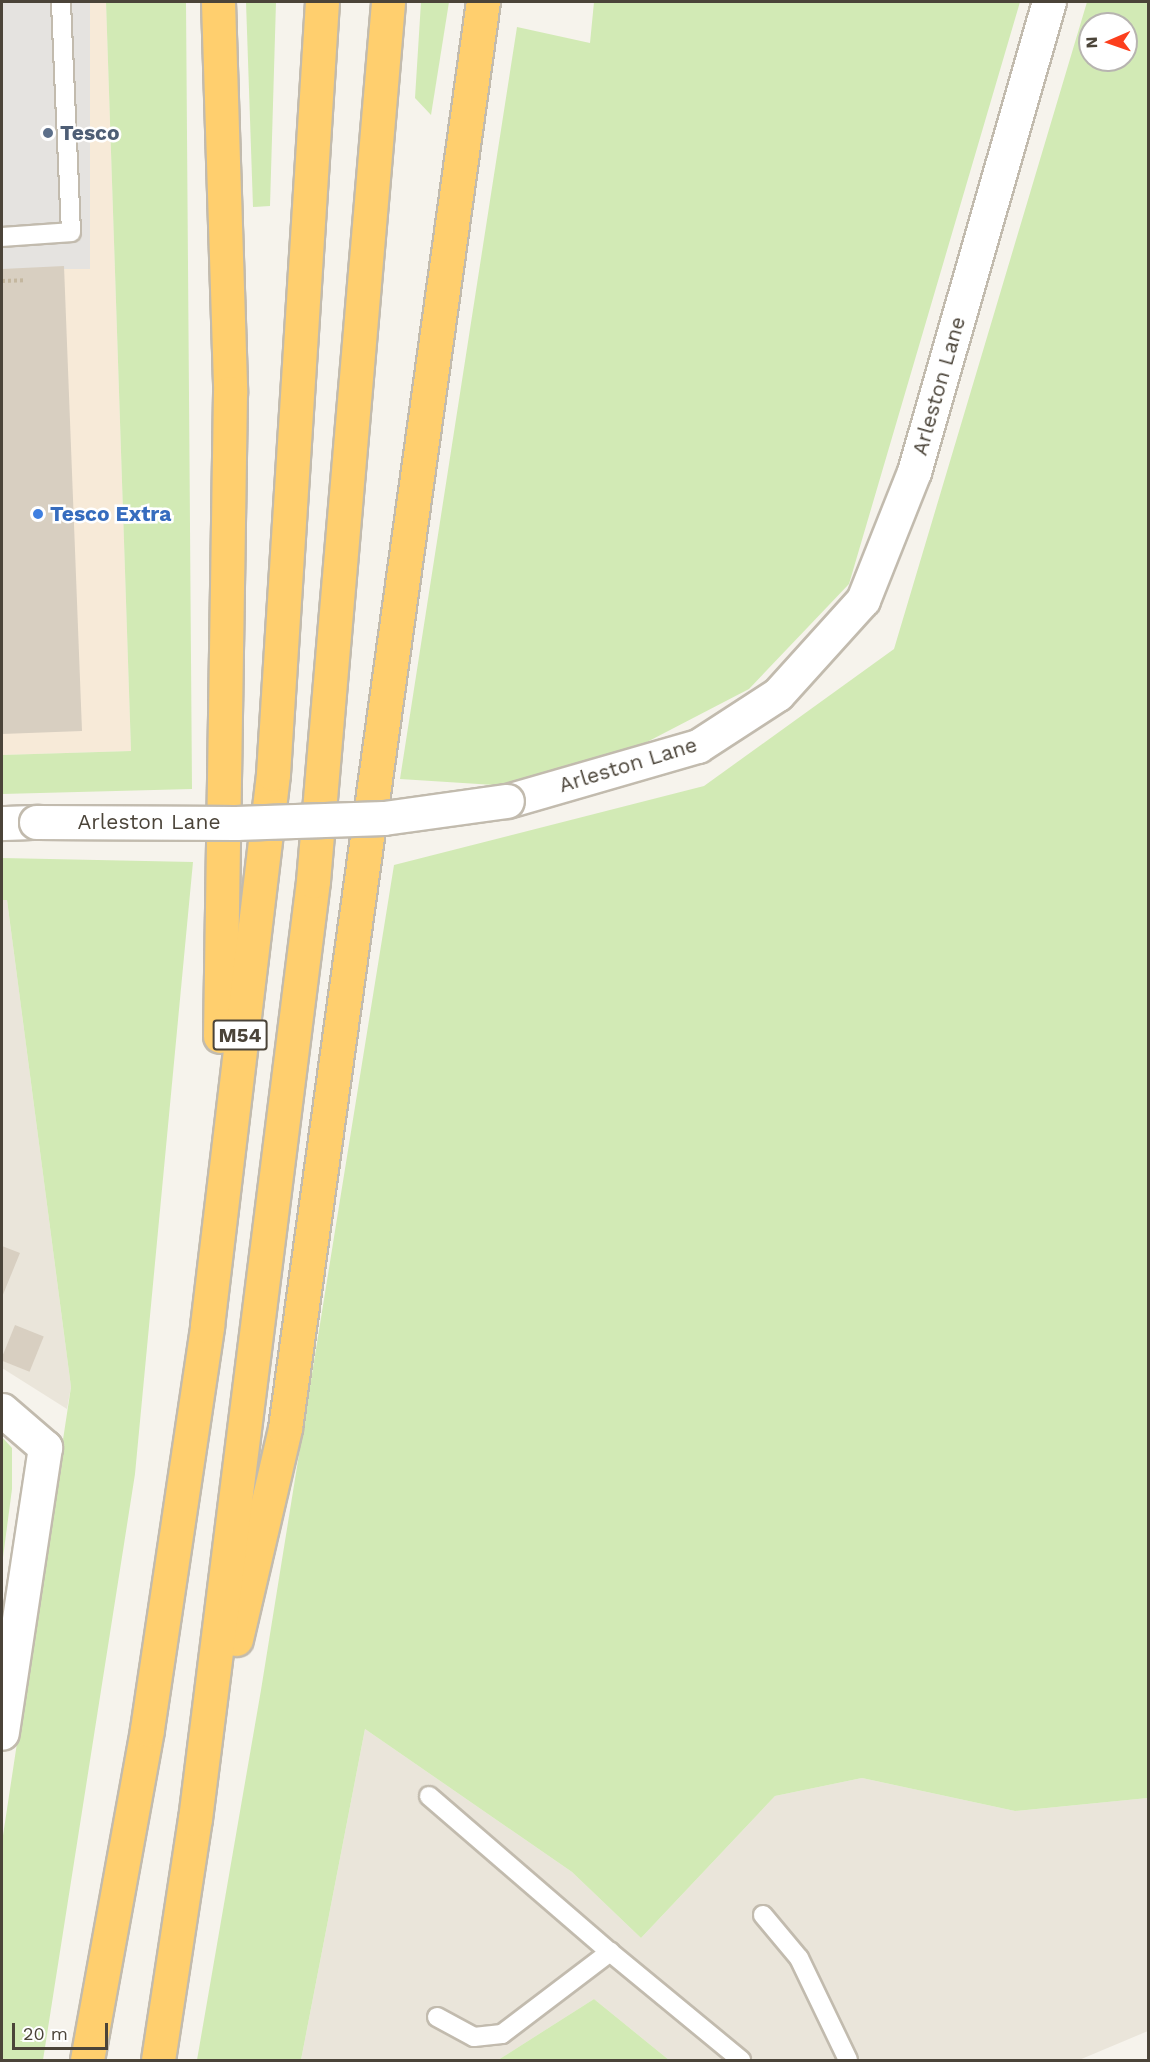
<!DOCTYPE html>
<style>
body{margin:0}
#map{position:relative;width:1150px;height:2062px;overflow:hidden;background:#f6f3ec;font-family:"Work Sans",sans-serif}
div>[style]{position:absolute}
.residential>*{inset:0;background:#eae5da}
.commercial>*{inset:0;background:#f7ead8}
.green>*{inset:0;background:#d2eab5}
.parking>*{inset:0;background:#e5e3e0;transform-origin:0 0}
.building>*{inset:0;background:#d8cfc1;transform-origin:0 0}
.path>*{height:4px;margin-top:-2px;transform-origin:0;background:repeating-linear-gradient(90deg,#c4b79f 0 3px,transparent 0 6px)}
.roads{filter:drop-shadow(2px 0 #c2bbae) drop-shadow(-2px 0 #c2bbae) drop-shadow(0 2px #c2bbae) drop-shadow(0 -2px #c2bbae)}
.lane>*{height:18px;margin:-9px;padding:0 9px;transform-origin:9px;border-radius:9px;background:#fff}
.street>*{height:33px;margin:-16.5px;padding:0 16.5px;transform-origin:16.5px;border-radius:16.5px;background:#fff}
.highway>*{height:33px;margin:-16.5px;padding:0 16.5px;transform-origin:16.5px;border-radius:16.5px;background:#ffcf6e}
.bridges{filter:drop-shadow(2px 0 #c2bbae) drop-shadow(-2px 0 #c2bbae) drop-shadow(0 2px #c2bbae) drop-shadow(0 -2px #c2bbae)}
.street-bridge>*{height:33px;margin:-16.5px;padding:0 16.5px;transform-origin:16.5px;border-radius:16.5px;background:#fff}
.dots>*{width:16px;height:16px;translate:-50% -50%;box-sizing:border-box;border:3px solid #fff;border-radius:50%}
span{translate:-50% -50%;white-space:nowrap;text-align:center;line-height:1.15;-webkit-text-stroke:5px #fff;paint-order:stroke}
.shield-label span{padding:2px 4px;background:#fff;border:2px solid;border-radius:4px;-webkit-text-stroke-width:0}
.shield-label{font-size:20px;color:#4b4439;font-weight:700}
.service-label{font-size:21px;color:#4e5e75;font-weight:700}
.left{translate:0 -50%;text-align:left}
.street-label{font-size:21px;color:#4b4439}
.shop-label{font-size:21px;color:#366cbe;font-weight:700}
.frame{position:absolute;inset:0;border:3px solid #4b4439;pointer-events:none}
.north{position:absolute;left:1078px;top:12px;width:60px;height:60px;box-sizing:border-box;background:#fff;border:2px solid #b7b4b0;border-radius:50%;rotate:268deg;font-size:16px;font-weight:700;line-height:24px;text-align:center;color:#4b4439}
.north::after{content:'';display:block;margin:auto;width:21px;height:27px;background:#fc3f1d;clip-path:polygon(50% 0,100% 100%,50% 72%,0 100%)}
.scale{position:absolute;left:12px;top:2023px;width:96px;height:27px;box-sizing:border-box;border:3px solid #4b4439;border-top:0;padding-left:8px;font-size:18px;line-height:21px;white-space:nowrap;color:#4b4439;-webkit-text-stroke:4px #fff;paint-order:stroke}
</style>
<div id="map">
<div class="residential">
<div style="clip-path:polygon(2px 900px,7px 900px,71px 1387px,67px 1409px,2px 1368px)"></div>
<div style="clip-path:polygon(365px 1729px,572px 1872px,641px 1938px,775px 1796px,862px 1778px,1015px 1811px,1148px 1798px,1148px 2031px,1079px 2060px,669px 2060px,594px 1999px,498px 2060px,301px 2060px)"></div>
</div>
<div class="commercial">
<div style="clip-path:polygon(2px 2px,106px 2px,131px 751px,2px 755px)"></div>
</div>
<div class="green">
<div style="clip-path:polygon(106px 2px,186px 2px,192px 789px,2px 794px,2px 755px,131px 751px)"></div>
<div style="clip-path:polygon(246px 2px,276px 2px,270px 206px,253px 207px)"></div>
<div style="clip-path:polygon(421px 2px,449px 2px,431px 115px,415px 98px)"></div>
<div style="clip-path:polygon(594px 2px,1020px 2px,849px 584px,749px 689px,645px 743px,512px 786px,400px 779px,517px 27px,590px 43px)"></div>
<div style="clip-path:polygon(evenodd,1087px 2px,1148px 2px,1148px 1798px,1015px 1811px,862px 1778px,775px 1796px,641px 1938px,572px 1872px,365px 1729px,301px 2060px,197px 2060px,261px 1690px,394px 865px,704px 786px,894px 649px,1087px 2px,1090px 24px,1126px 24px,1126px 60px,1090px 60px,1090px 24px)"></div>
<div style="clip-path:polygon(2px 858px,193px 862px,135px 1474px,43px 2060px,2px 2060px,2px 1842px,71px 1387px,7px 900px,2px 900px)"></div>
<div style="clip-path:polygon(2px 1437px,12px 1448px,12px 1489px,2px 1565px)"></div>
<div style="clip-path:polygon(594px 1999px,669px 2060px,498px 2060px)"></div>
</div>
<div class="parking">
<div style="left:2px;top:2px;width:88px;height:267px"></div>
</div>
<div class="building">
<div style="clip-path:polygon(64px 266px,82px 731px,2px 734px,2px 269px)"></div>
<div style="clip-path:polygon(2px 1246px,20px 1253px,2px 1297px)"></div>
<div style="left:15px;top:1325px;width:31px;height:38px;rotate:22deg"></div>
</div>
<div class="path">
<div style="left:2px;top:281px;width:23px;rotate:-2deg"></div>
</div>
<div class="roads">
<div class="lane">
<div style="left:2px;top:237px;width:69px;rotate:-4.1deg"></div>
<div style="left:71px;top:232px;width:230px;rotate:-92.5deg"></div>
<div style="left:429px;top:1796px;width:239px;rotate:40.8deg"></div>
<div style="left:763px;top:1915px;width:56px;rotate:50.1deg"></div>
<div style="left:799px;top:1958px;width:113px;rotate:64.3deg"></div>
<div style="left:437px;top:2017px;width:42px;rotate:28.4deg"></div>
<div style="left:474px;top:2037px;width:28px;rotate:-6deg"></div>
<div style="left:502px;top:2034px;width:136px;rotate:-37.2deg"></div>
<div style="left:610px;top:1952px;width:170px;rotate:39.5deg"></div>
</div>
<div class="street">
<div style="left:507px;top:801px;width:199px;rotate:-16.1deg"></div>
<div style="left:698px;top:746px;width:95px;rotate:-33deg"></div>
<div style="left:778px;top:694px;width:127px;rotate:-47.9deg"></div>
<div style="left:863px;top:600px;width:138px;rotate:-68.3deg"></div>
<div style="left:914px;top:472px;width:489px;rotate:-74deg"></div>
<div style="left:2px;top:823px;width:34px;rotate:-2deg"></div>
<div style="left:2px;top:1410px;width:57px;rotate:40.7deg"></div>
<div style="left:45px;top:1447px;width:289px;rotate:98.6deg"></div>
</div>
<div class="highway">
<div style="left:218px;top:2px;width:391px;rotate:88.2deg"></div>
<div style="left:230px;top:393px;width:643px;rotate:90.89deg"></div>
<div style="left:236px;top:1639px;width:217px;rotate:-76.9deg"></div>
<div style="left:285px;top:1428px;width:1440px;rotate:-82.1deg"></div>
<div style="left:87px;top:2060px;width:336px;rotate:-79.7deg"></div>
<div style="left:147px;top:1729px;width:407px;rotate:-81.5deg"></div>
<div style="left:207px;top:1326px;width:556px;rotate:-83.18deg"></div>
<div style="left:273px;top:774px;width:774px;rotate:-86.37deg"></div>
<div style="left:158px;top:2060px;width:244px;rotate:-81.3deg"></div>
<div style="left:195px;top:1819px;width:945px;rotate:-82.83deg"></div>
<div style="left:313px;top:881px;width:882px;rotate:-85.12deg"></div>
</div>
</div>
<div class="bridges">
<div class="street-bridge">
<div style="left:36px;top:822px;width:200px;rotate:0.3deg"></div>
<div style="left:236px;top:823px;width:148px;rotate:-1.9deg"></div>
<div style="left:384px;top:818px;width:124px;rotate:-7.9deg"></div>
</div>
</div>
<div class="dots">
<div style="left:48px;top:133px;background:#5c6f8a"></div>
<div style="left:38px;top:514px;background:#3f7fe0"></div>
</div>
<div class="shield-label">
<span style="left:240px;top:1035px">M54</span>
</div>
<div class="service-label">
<span class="left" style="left:60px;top:133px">Tesco</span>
</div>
<div class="street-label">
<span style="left:939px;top:386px;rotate:-74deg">Arleston Lane</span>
<span style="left:628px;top:765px;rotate:-17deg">Arleston Lane</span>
<span style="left:149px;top:822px">Arleston Lane</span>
</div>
<div class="shop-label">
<span class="left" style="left:50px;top:514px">Tesco Extra</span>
</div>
<div class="frame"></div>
<div class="north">N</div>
<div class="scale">20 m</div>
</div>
